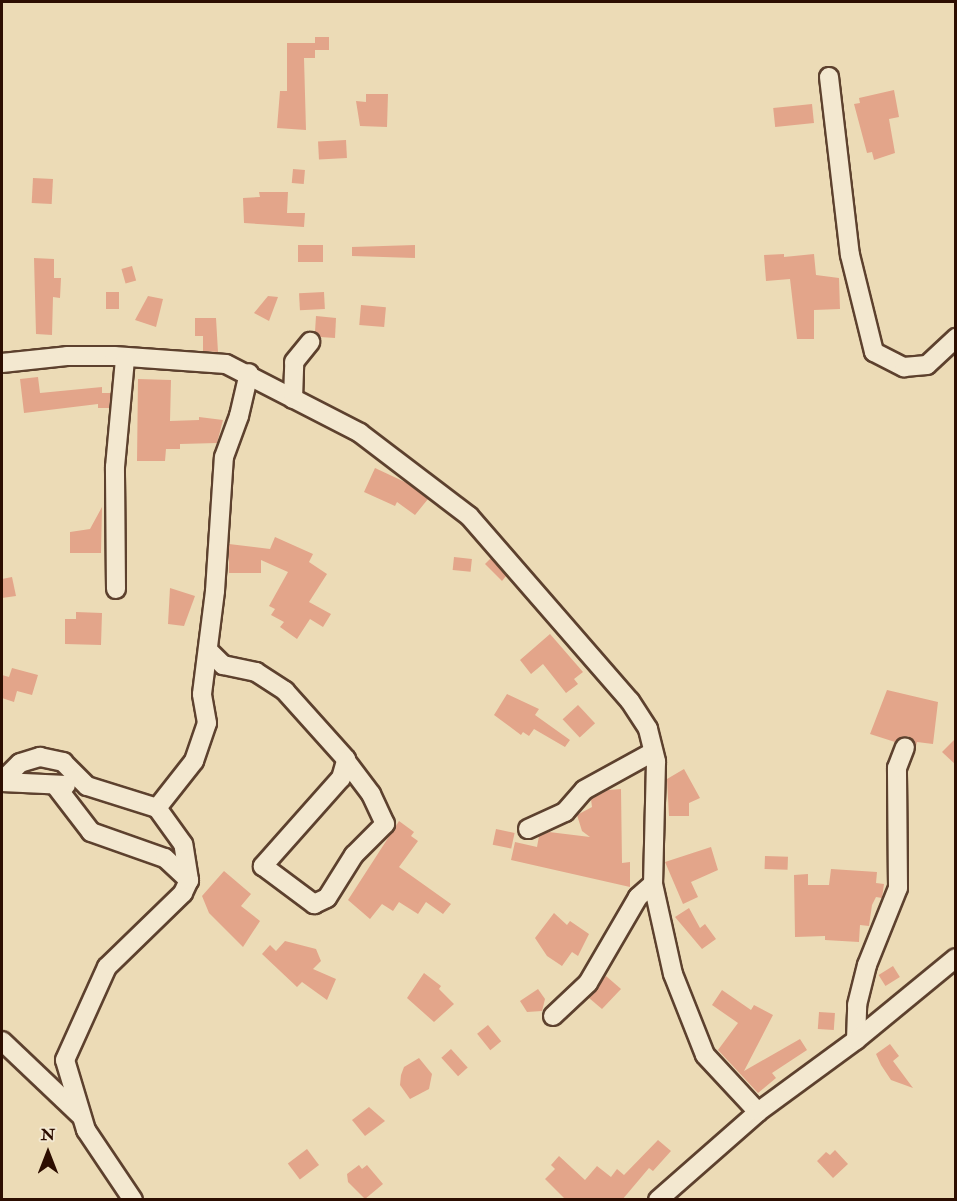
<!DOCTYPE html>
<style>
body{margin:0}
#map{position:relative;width:957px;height:1201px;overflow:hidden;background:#ecdbb6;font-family:"IM FELL Double Pica",serif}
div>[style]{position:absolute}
.building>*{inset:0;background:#e3a58a;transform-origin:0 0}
.roads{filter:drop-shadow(2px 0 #5d412e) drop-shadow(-2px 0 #5d412e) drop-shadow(0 2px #5d412e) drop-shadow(0 -2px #5d412e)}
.minor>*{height:18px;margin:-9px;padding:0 9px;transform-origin:9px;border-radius:9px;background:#f3e8d0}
span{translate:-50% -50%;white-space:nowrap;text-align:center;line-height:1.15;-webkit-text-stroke:6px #f3e8d0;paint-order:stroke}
.frame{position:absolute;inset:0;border:3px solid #2d0e01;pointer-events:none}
.north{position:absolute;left:18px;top:1123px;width:60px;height:60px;-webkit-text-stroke:4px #f3e8d0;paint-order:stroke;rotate:0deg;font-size:16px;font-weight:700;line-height:24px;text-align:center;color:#2d0e01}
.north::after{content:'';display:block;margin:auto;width:21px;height:27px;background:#2d0e01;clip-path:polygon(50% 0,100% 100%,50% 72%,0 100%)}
</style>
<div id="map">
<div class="building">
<div style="left:315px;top:37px;width:14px;height:13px"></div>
<div style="clip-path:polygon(287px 43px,315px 43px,315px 58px,304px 58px,306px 130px,277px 128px,280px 91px,287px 91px)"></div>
<div style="clip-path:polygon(894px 90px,899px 117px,889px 119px,895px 153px,874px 160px,872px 152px,867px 153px,854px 104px,860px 103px,859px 98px)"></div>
<div style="clip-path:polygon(366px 94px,388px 94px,387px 127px,360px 126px,356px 101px,366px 102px)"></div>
<div style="left:812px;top:104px;width:19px;height:39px;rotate:84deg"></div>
<div style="left:346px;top:140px;width:18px;height:28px;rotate:87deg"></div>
<div style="left:293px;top:169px;width:12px;height:14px;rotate:5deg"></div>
<div style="left:33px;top:178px;width:20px;height:25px;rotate:3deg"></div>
<div style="clip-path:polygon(259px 192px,288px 192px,287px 213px,305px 213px,304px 227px,244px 223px,243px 198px,260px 197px)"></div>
<div style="left:323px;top:245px;width:17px;height:25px;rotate:90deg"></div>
<div style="clip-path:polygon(415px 245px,415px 258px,352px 256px,352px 247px)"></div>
<div style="clip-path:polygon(784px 254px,784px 257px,814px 254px,816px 275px,839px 278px,840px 309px,814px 310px,814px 339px,797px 339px,790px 279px,766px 281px,764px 255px)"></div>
<div style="clip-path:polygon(34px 258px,54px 259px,54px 278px,61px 278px,60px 298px,53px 297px,52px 335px,36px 334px)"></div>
<div style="left:132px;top:266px;width:15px;height:11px;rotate:74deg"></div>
<div style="left:106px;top:292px;width:13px;height:17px"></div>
<div style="left:324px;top:292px;width:17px;height:25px;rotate:87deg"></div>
<div style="clip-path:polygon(148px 296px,163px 299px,156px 327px,135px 320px)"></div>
<div style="clip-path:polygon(268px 296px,278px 297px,269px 321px,254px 313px)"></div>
<div style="left:361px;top:305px;width:25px;height:20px;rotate:5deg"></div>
<div style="clip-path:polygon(316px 316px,336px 318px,335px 338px,320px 337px,315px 332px)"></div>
<div style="clip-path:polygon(195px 318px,216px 318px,218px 352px,203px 351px,203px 336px,195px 336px)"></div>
<div style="clip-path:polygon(38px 377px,40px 393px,102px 387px,102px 393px,111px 393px,109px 408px,98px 408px,98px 404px,24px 413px,20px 379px)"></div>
<div style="clip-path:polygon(138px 379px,171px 380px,170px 421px,199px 420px,199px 417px,223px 420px,217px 443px,180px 444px,180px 449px,166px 449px,165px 461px,137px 461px)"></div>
<div style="clip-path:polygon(375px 468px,407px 483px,428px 499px,415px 515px,397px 502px,395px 506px,364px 492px)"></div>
<div style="clip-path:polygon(102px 507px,101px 553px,70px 553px,70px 532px,90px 529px)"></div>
<div style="clip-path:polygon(275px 537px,313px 554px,309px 562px,327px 574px,309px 602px,331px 614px,323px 627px,310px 619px,297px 639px,280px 627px,284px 622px,271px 615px,275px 609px,269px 606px,288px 572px,261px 560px,261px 573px,229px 573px,229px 544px,270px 549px)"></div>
<div style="left:454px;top:557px;width:18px;height:13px;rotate:6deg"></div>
<div style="clip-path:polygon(491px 558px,506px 576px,502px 581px,485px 564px)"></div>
<div style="clip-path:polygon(12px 577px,16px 596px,2px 598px,2px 579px)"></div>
<div style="clip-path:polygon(170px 588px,195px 596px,184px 626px,168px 624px)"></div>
<div style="clip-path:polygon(76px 612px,102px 613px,101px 645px,65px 644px,65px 619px,76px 619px)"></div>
<div style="clip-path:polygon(550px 634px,583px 672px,574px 679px,578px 684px,566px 693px,543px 664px,531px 674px,520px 660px)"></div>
<div style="clip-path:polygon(12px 668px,38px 675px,32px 695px,17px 691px,14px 702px,2px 698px,2px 675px,9px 677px)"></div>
<div style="clip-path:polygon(887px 690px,938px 702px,933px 744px,917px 742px,916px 746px,908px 736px,895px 742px,870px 734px)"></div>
<div style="clip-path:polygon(507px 694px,539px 709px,535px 715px,570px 740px,565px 747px,534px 729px,529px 736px,523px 732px,521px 735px,494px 715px)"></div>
<div style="left:578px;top:705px;width:25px;height:21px;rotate:47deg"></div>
<div style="clip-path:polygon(956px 738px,956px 765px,942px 752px)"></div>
<div style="clip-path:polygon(684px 769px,700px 798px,689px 803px,689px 816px,669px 816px,667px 779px)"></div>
<div style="clip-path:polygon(621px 789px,622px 863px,630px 862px,630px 887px,511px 860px,515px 842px,537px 847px,539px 836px,549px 832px,590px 837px,582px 831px,577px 815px,592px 807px,591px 799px,608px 790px)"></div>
<div style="clip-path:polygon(399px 821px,414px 832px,411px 836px,418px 841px,399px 867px,451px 904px,443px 914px,426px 902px,418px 914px,399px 902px,393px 911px,382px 904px,370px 919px,348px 900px)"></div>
<div style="left:496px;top:829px;width:19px;height:16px;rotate:12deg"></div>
<div style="clip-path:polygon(711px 847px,718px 870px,691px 882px,698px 897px,683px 904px,665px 862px)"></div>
<div style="left:765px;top:856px;width:23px;height:13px;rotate:2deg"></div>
<div style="clip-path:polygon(831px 869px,877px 872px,876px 883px,884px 884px,882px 898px,876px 897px,872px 905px,869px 926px,860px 925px,859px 942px,825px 940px,825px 936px,795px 937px,794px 875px,808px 874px,808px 885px,829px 885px)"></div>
<div style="clip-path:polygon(224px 871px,251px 894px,241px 906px,260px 921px,243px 947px,209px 913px,202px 896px)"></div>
<div style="clip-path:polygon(689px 908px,700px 928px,705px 924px,716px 939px,702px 949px,675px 917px)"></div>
<div style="clip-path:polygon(554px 913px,567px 925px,570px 921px,589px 934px,578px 956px,572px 952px,562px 966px,547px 956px,535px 938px)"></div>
<div style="clip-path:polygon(285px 941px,316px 949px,321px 961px,313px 969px,336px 979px,327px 1000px,302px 982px,297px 987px,262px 954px,270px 945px,276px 951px)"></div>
<div style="left:893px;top:966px;width:13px;height:17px;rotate:58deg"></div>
<div style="clip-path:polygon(424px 973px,441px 986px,439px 989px,454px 1004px,434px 1022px,407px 998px)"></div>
<div style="clip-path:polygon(606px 976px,621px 989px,602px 1009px,589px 998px)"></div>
<div style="clip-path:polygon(538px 989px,545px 999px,542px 1011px,527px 1012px,520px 1001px)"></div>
<div style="clip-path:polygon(722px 990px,751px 1010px,754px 1005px,773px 1015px,744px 1071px,800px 1039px,807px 1050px,772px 1073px,776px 1078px,758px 1093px,718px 1050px,738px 1023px,712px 1005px)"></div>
<div style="left:819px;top:1012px;width:16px;height:17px;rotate:4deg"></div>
<div style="left:488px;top:1025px;width:21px;height:14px;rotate:51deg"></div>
<div style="clip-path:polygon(890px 1044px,899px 1056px,893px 1061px,913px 1088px,891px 1080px,881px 1065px,876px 1054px)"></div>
<div style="left:451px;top:1049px;width:25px;height:13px;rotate:48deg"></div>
<div style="clip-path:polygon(419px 1058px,432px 1074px,429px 1089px,410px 1099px,400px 1085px,401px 1075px,404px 1067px)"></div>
<div style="clip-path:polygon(369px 1107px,385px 1121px,365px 1136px,352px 1120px)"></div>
<div style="clip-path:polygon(658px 1140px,671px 1151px,653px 1171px,649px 1168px,622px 1200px,566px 1200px,545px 1179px,555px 1169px,551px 1165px,559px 1156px,585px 1180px,597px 1166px,611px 1177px,617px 1169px,624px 1175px)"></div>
<div style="left:307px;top:1149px;width:20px;height:24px;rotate:53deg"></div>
<div style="clip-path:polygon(835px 1150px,848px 1164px,833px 1178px,817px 1161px,826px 1152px,830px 1155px)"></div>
<div style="clip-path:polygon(359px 1165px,362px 1169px,367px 1165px,383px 1184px,365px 1199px,348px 1182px,347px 1174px)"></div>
</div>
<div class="roads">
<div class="minor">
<div style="left:829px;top:77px;width:179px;rotate:83.3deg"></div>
<div style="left:850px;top:255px;width:100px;rotate:76.1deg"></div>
<div style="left:874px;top:352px;width:34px;rotate:27deg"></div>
<div style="left:904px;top:367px;width:23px;rotate:-5deg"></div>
<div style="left:927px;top:365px;width:40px;rotate:-43deg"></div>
<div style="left:2px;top:363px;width:65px;rotate:-6.1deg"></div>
<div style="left:67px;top:356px;width:47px"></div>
<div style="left:114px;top:356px;width:112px;rotate:4.1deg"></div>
<div style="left:226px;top:364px;width:151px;rotate:27.2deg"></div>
<div style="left:360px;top:433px;width:137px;rotate:37.3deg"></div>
<div style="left:469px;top:516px;width:245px;rotate:49deg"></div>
<div style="left:630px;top:701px;width:33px;rotate:57deg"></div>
<div style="left:648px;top:729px;width:34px;rotate:76deg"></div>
<div style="left:656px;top:762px;width:122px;rotate:91.4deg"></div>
<div style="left:653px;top:884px;width:92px;rotate:77.5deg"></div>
<div style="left:673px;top:974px;width:87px;rotate:68.4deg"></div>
<div style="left:705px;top:1055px;width:78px;rotate:47.1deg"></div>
<div style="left:293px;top:399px;width:37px;rotate:-88deg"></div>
<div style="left:294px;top:362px;width:26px;rotate:-51deg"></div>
<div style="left:116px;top:589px;width:122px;rotate:-90.5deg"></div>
<div style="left:115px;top:467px;width:107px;rotate:-84.7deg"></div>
<div style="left:209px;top:651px;width:20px;rotate:45deg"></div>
<div style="left:223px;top:665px;width:34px;rotate:12deg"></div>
<div style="left:256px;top:672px;width:35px;rotate:33deg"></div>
<div style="left:285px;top:691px;width:91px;rotate:48.1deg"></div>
<div style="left:346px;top:759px;width:2px;rotate:90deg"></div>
<div style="left:346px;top:761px;width:18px;rotate:106deg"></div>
<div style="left:341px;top:778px;width:118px;rotate:131.6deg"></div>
<div style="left:263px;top:866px;width:64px;rotate:36.7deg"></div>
<div style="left:314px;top:904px;width:14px;rotate:-25deg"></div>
<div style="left:327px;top:898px;width:51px;rotate:-57.9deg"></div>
<div style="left:354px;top:855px;width:44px;rotate:-45deg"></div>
<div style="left:385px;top:824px;width:33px;rotate:-115deg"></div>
<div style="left:371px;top:794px;width:41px;rotate:-127.1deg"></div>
<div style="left:2px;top:781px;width:25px;rotate:-45deg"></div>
<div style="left:20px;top:763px;width:21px;rotate:-17deg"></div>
<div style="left:40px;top:757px;width:24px;rotate:12deg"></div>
<div style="left:63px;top:762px;width:34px;rotate:45deg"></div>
<div style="left:87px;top:786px;width:73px;rotate:17.4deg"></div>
<div style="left:2px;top:782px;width:64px;rotate:2.7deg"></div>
<div style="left:55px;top:785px;width:59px;rotate:52.5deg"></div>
<div style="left:91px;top:832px;width:78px;rotate:19.4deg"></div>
<div style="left:165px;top:858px;width:33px;rotate:43deg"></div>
<div style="left:528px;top:829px;width:41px;rotate:-24.7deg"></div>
<div style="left:565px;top:812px;width:29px;rotate:-49deg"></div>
<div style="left:584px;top:790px;width:79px;rotate:-28.8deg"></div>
<div style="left:553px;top:1016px;width:48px;rotate:-43.3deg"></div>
<div style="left:588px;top:983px;width:99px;rotate:-59.8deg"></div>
<div style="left:638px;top:897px;width:20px;rotate:-41deg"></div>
<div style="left:856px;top:1040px;width:35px;rotate:-88deg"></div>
<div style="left:857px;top:1005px;width:41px;rotate:-76deg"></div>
<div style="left:867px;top:965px;width:83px;rotate:-68.1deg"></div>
<div style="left:898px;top:888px;width:120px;rotate:-90.5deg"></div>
<div style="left:897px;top:768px;width:22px;rotate:-69deg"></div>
<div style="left:2px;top:1041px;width:109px;rotate:43.5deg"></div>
<div style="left:133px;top:1200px;width:84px;rotate:-123.9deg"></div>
<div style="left:86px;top:1130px;width:73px;rotate:-106.7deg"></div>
<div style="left:65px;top:1060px;width:102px;rotate:-65.7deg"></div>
<div style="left:107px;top:967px;width:106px;rotate:-44.2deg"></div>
<div style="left:183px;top:893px;width:14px;rotate:-65deg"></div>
<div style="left:189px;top:880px;width:36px;rotate:-99deg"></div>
<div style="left:183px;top:844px;width:44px;rotate:-125.8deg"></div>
<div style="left:157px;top:808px;width:60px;rotate:-51.8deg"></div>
<div style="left:194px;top:761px;width:40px;rotate:-71.1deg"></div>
<div style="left:207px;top:723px;width:29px;rotate:-100deg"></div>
<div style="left:202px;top:694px;width:104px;rotate:-82.8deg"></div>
<div style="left:215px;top:591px;width:134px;rotate:-86.2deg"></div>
<div style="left:224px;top:457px;width:44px;rotate:-69.9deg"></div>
<div style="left:239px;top:416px;width:44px;rotate:-76.9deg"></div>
<div style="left:658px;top:1200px;width:133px;rotate:-41.3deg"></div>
<div style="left:758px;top:1112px;width:122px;rotate:-36.3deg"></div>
<div style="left:856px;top:1040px;width:129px;rotate:-39.4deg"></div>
</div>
</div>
<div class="frame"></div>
<div class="north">N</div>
</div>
